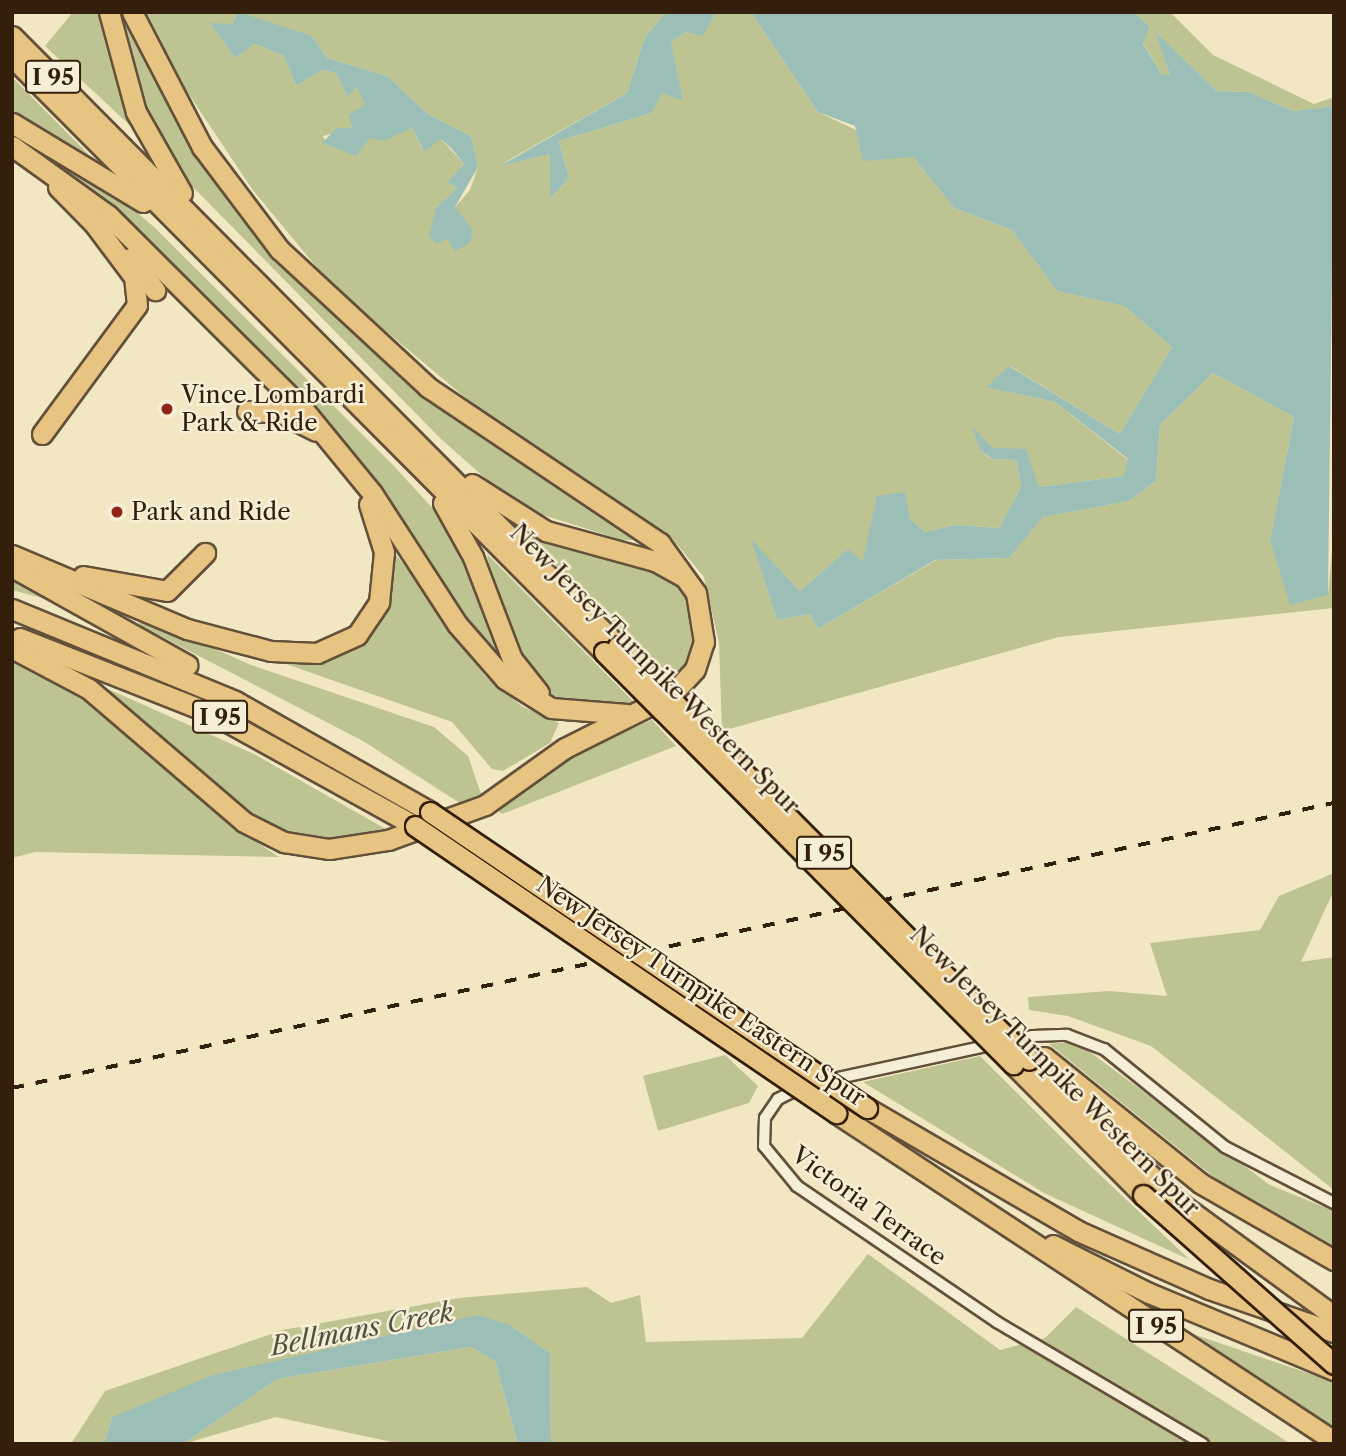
<!DOCTYPE html>
<style>
body{margin:0}
#map{position:relative;width:1346px;height:1456px;overflow:hidden;background:#f1e7c3;font-family:"Libre Caslon Text",serif}
div>[style]{position:absolute}
.green>*{inset:0;background:#bec491}
.water>*{inset:0;background:#9bbfb6}
.roads{filter:drop-shadow(2px 0 #63503a) drop-shadow(-2px 0 #63503a) drop-shadow(0 2px #63503a) drop-shadow(0 -2px #63503a)}
.minor>*{height:10px;margin:-5px;padding:0 5px;transform-origin:5px;border-radius:5px;background:#f6efd8}
.motorway>*{height:19px;margin:-9.5px;padding:0 9.5px;transform-origin:9.5px;border-radius:9.5px;background:#e8c482}
.rail>*{height:3.5px;margin-top:-1.75px;transform-origin:0;background:repeating-linear-gradient(90deg,#341e0c 0 12px,transparent 0 24px)}
.bridges{filter:drop-shadow(2px 0 #341e0c) drop-shadow(-2px 0 #341e0c) drop-shadow(0 2px #341e0c) drop-shadow(0 -2px #341e0c)}
.motorway-bridge>*{height:19px;margin:-9.5px;padding:0 9.5px;transform-origin:9.5px;border-radius:9.5px;background:#e8c482}
.dots>*{width:19px;height:19px;translate:-50% -50%;box-sizing:border-box;border:4px solid #f6efd8;border-radius:50%}
span{translate:-50% -50%;white-space:nowrap;text-align:center;line-height:1.15;-webkit-text-stroke:5px #f6efd8;paint-order:stroke}
.shield-label span{padding:2px 5px;background:#f6efd8;border:2px solid;border-radius:5px;-webkit-text-stroke-width:0}
.shield-label{font-size:23px;color:#341e0c;font-weight:700}
.poi-label{font-size:24px;color:#341e0c}
.left{translate:0 -50%;text-align:left}
.street-label{font-size:24px;color:#341e0c}
.water-label{font-size:26px;color:#534e3f;font-style:italic}
.frame{position:absolute;inset:0;border:14px solid #341e0c;pointer-events:none}
</style>
<div id="map">
<div class="green">
<div style="clip-path:polygon(73px 12px,98px 12px,137px 132px,45px 46px)"></div>
<div style="clip-path:polygon(115px 12px,126px 12px,185px 125px,336px 314px,649px 540px,622px 540px,518px 507px,441px 439px,192px 186px,153px 130px)"></div>
<div style="clip-path:polygon(146px 12px,238px 12px,232px 24px,211px 24px,235px 58px,255px 44px,284px 56px,296px 86px,320px 70px,336px 73px,348px 97px,355px 86px,366px 104px,351px 119px,352px 129px,323px 136px,329px 146px,412px 128px,422px 149px,441px 139px,464px 164px,447px 182px,457px 188px,436px 208px,462px 218px,455px 207px,470px 190px,478px 167px,471px 136px,428px 114px,387px 76px,327px 58px,312px 36px,245px 18px,245px 12px,666px 12px,645px 37px,627px 93px,502px 164px,550px 154px,551px 198px,569px 178px,559px 141px,652px 113px,671px 43px,685px 32px,703px 35px,716px 12px,751px 12px,818px 112px,913px 157px,954px 208px,1012px 230px,1057px 291px,1124px 306px,1172px 347px,1120px 434px,1010px 366px,987px 387px,1055px 402px,1128px 460px,1125px 476px,1039px 487px,1025px 449px,980px 450px,991px 459px,1016px 460px,1021px 487px,999px 528px,955px 525px,925px 532px,910px 519px,863px 561px,847px 550px,800px 591px,752px 541px,777px 620px,810px 614px,818px 629px,936px 560px,1009px 558px,1042px 517px,1129px 501px,1156px 481px,1160px 425px,1213px 373px,1294px 417px,1270px 540px,1328px 595px,1334px 530px,1334px 608px,1059px 637px,722px 731px,719px 643px,704px 577px,670px 536px,521px 444px,333px 287px,252px 189px,186px 90px)"></div>
<div style="clip-path:polygon(1134px 12px,1170px 12px,1213px 55px,1314px 104px,1334px 97px,1334px 106px,1293px 111px,1249px 92px,1217px 91px,1156px 32px,1170px 75px,1162px 75px,1143px 42px,1150px 27px)"></div>
<div style="clip-path:polygon(12px 77px,101px 167px,12px 114px)"></div>
<div style="clip-path:polygon(12px 135px,110px 190px,153px 226px,392px 464px,438px 514px,472px 576px,498px 656px,492px 658px,299px 395px)"></div>
<div style="clip-path:polygon(508px 517px,644px 562px,684px 587px,697px 612px,697px 652px,676px 684px)"></div>
<div style="clip-path:polygon(395px 553px,486px 677px,523px 707px,559px 723px,550px 743px,503px 771px,492px 769px,452px 722px,263px 656px,308px 660px,385px 604px)"></div>
<div style="clip-path:polygon(487px 554px,636px 704px,616px 709px,567px 702px,543px 690px,526px 672px,494px 593px)"></div>
<div style="clip-path:polygon(12px 574px,68px 605px,12px 590px)"></div>
<div style="clip-path:polygon(150px 620px,251px 665px,434px 727px,468px 756px,481px 794px,466px 807px,363px 741px,137px 624px)"></div>
<div style="clip-path:polygon(12px 661px,76px 691px,231px 825px,279px 857px,35px 852px,12px 858px)"></div>
<div style="clip-path:polygon(90px 681px,254px 754px,391px 832px,320px 843px,283px 835px,239px 812px)"></div>
<div style="clip-path:polygon(652px 720px,676px 746px,502px 814px,496px 810px,571px 755px)"></div>
<div style="clip-path:polygon(1334px 873px,1334px 890px,1301px 962px,1334px 957px,1334px 1190px,1151px 1046px,1068px 1016px,1029px 1010px,1028px 997px,1109px 991px,1167px 996px,1150px 943px,1260px 930px,1279px 896px)"></div>
<div style="clip-path:polygon(1075px 1041px,1270px 1185px,1334px 1211px,1334px 1246px,1215px 1178px,1049px 1044px)"></div>
<div style="clip-path:polygon(725px 1055px,758px 1086px,749px 1103px,658px 1131px,643px 1076px)"></div>
<div style="clip-path:polygon(980px 1056px,1077px 1153px,1190px 1260px,1044px 1193px,863px 1082px)"></div>
<div style="clip-path:polygon(868px 1254px,1000px 1350px,1045px 1338px,1076px 1307px,1291px 1444px,551px 1444px,550px 1353px,510px 1325px,112px 1417px,104px 1444px,71px 1444px,105px 1391px,283px 1330px,459px 1298px,587px 1287px,611px 1303px,640px 1295px,646px 1342px,802px 1338px)"></div>
<div style="clip-path:polygon(1193px 1334px,1334px 1382px,1334px 1430px,1239px 1369px)"></div>
<div style="clip-path:polygon(471px 1347px,495px 1361px,518px 1444px,401px 1444px,276px 1417px,183px 1444px,277px 1379px)"></div>
</div>
<div class="water">
<div style="clip-path:polygon(238px 12px,312px 36px,327px 58px,387px 76px,428px 114px,471px 136px,478px 167px,455px 207px,473px 230px,470px 243px,455px 251px,447px 239px,436px 244px,429px 236px,436px 208px,457px 188px,447px 182px,464px 164px,451px 148px,441px 139px,424px 152px,412px 128px,384px 141px,370px 138px,356px 156px,322px 143px,337px 128px,352px 128px,349px 115px,365px 104px,356px 87px,348px 97px,336px 73px,321px 70px,296px 86px,284px 56px,255px 44px,235px 58px,210px 23px,232px 24px)"></div>
<div style="clip-path:polygon(666px 12px,716px 12px,703px 36px,685px 32px,671px 43px,683px 101px,662px 93px,652px 113px,559px 141px,569px 178px,550px 199px,550px 154px,500px 166px,627px 93px,645px 37px)"></div>
<div style="clip-path:polygon(751px 12px,1134px 12px,1150px 27px,1143px 43px,1162px 75px,1170px 75px,1155px 31px,1217px 91px,1249px 92px,1293px 111px,1334px 106px,1328px 595px,1290px 605px,1270px 540px,1294px 417px,1213px 373px,1160px 425px,1156px 481px,1129px 501px,1043px 517px,1009px 558px,935px 560px,818px 629px,810px 614px,777px 620px,751px 539px,800px 591px,848px 549px,863px 561px,877px 496px,905px 492px,910px 519px,925px 532px,955px 525px,999px 528px,1021px 487px,1016px 460px,992px 459px,980px 450px,972px 426px,993px 448px,1026px 449px,1039px 487px,1124px 476px,1128px 459px,1055px 402px,986px 387px,1009px 366px,1120px 434px,1172px 347px,1124px 306px,1057px 291px,1012px 230px,954px 208px,913px 157px,863px 161px,855px 126px,818px 112px)"></div>
<div style="clip-path:polygon(478px 1315px,510px 1325px,550px 1353px,551px 1444px,518px 1444px,495px 1361px,471px 1347px,277px 1379px,183px 1444px,104px 1444px,112px 1417px,213px 1375px)"></div>
</div>
<div class="roads">
<div class="minor">
<div style="left:1203px;top:1444px;width:239px;rotate:-149.4deg"></div>
<div style="left:997px;top:1322px;width:242px;rotate:-145.8deg"></div>
<div style="left:797px;top:1186px;width:52px;rotate:-129.5deg"></div>
<div style="left:764px;top:1146px;width:28px;rotate:-88deg"></div>
<div style="left:765px;top:1118px;width:23px;rotate:-56deg"></div>
<div style="left:778px;top:1099px;width:31px;rotate:-27deg"></div>
<div style="left:806px;top:1085px;width:232px;rotate:-12.2deg"></div>
<div style="left:1033px;top:1036px;width:34px;rotate:-2deg"></div>
<div style="left:1067px;top:1035px;width:40px;rotate:21deg"></div>
<div style="left:1104px;top:1049px;width:156px;rotate:39deg"></div>
<div style="left:1225px;top:1147px;width:123px;rotate:27.2deg"></div>
</div>
<div class="motorway">
<div style="left:109px;top:12px;width:104px;rotate:74.9deg"></div>
<div style="left:136px;top:112px;width:93px;rotate:60.4deg"></div>
<div style="left:12px;top:36px;width:860px;rotate:45.19deg"></div>
<div style="left:12px;top:57px;width:839px;rotate:45.14deg"></div>
<div style="left:12px;top:123px;width:153px;rotate:31.1deg"></div>
<div style="left:12px;top:146px;width:118px;rotate:35.7deg"></div>
<div style="left:108px;top:215px;width:276px;rotate:44.9deg"></div>
<div style="left:304px;top:410px;width:107px;rotate:50.7deg"></div>
<div style="left:372px;top:493px;width:156px;rotate:57deg"></div>
<div style="left:457px;top:624px;width:73px;rotate:48.9deg"></div>
<div style="left:505px;top:679px;width:54px;rotate:32.2deg"></div>
<div style="left:551px;top:708px;width:76px;rotate:4.5deg"></div>
<div style="left:58px;top:187px;width:64px;rotate:45.6deg"></div>
<div style="left:130px;top:258px;width:41px;rotate:52deg"></div>
<div style="left:247px;top:411px;width:34px;rotate:3deg"></div>
<div style="left:281px;top:413px;width:39px;rotate:27deg"></div>
<div style="left:42px;top:434px;width:160px;rotate:-53.6deg"></div>
<div style="left:137px;top:305px;width:28px;rotate:-96deg"></div>
<div style="left:134px;top:277px;width:65px;rotate:-126.9deg"></div>
<div style="left:472px;top:484px;width:88px;rotate:32.4deg"></div>
<div style="left:546px;top:531px;width:113px;rotate:15.4deg"></div>
<div style="left:655px;top:561px;width:31px;rotate:29deg"></div>
<div style="left:443px;top:503px;width:62px;rotate:60.9deg"></div>
<div style="left:473px;top:557px;width:109px;rotate:69.1deg"></div>
<div style="left:512px;top:659px;width:43px;rotate:51.5deg"></div>
<div style="left:12px;top:555px;width:190px;rotate:22.9deg"></div>
<div style="left:187px;top:629px;width:87px;rotate:14.7deg"></div>
<div style="left:271px;top:651px;width:46px;rotate:2.5deg"></div>
<div style="left:317px;top:653px;width:44px;rotate:-24.2deg"></div>
<div style="left:357px;top:635px;width:40px;rotate:-56deg"></div>
<div style="left:379px;top:602px;width:50px;rotate:-84.3deg"></div>
<div style="left:384px;top:552px;width:50px;rotate:-107.4deg"></div>
<div style="left:12px;top:567px;width:201px;rotate:29.2deg"></div>
<div style="left:83px;top:576px;width:85px;rotate:10.1deg"></div>
<div style="left:167px;top:591px;width:54px;rotate:-45deg"></div>
<div style="left:12px;top:609px;width:241px;rotate:22.4deg"></div>
<div style="left:235px;top:701px;width:224px;rotate:29.6deg"></div>
<div style="left:20px;top:638px;width:207px;rotate:21.5deg"></div>
<div style="left:213px;top:714px;width:231px;rotate:29deg"></div>
<div style="left:12px;top:648px;width:87px;rotate:28deg"></div>
<div style="left:89px;top:689px;width:204px;rotate:40.6deg"></div>
<div style="left:244px;top:822px;width:45px;rotate:26.6deg"></div>
<div style="left:284px;top:842px;width:46px;rotate:8.8deg"></div>
<div style="left:329px;top:849px;width:60px;rotate:-8.7deg"></div>
<div style="left:388px;top:840px;width:103px;rotate:-19.8deg"></div>
<div style="left:485px;top:805px;width:98px;rotate:-35.5deg"></div>
<div style="left:565px;top:748px;width:119px;rotate:-26.6deg"></div>
<div style="left:671px;top:695px;width:35px;rotate:-47deg"></div>
<div style="left:695px;top:669px;width:28px;rotate:-72deg"></div>
<div style="left:704px;top:642px;width:50px;rotate:-99.3deg"></div>
<div style="left:696px;top:593px;width:62px;rotate:-125.8deg"></div>
<div style="left:660px;top:543px;width:280px;rotate:-146.1deg"></div>
<div style="left:428px;top:387px;width:203px;rotate:-137.2deg"></div>
<div style="left:279px;top:249px;width:128px;rotate:-127deg"></div>
<div style="left:202px;top:147px;width:152px;rotate:-117.4deg"></div>
<div style="left:1044px;top:1057px;width:201px;rotate:38.9deg"></div>
<div style="left:1200px;top:1183px;width:155px;rotate:29.9deg"></div>
<div style="left:1029px;top:1060px;width:209px;rotate:43.5deg"></div>
<div style="left:1181px;top:1204px;width:190px;rotate:36.2deg"></div>
<div style="left:1013px;top:1064px;width:185px;rotate:45.2deg"></div>
<div style="left:867px;top:1108px;width:244px;rotate:30.2deg"></div>
<div style="left:1078px;top:1231px;width:143px;rotate:23.9deg"></div>
<div style="left:1209px;top:1289px;width:132px;rotate:19deg"></div>
<div style="left:836px;top:1113px;width:596px;rotate:33.37deg"></div>
<div style="left:1053px;top:1245px;width:107px;rotate:26.6deg"></div>
<div style="left:1149px;top:1293px;width:200px;rotate:22.6deg"></div>
</div>
</div>
<div class="rail">
<div style="left:12px;top:1088px;width:1352px;rotate:-12.17deg"></div>
</div>
<div class="bridges">
<div class="motorway-bridge">
<div style="left:618px;top:646px;width:583px;rotate:45.21deg"></div>
<div style="left:604px;top:652px;width:581px;rotate:45.21deg"></div>
<div style="left:430px;top:812px;width:528px;rotate:34.11deg"></div>
<div style="left:415px;top:826px;width:510px;rotate:34.28deg"></div>
<div style="left:1143px;top:1195px;width:255px;rotate:41.5deg"></div>
</div>
</div>
<div class="dots">
<div style="left:167px;top:409px;background:#8f2418"></div>
<div style="left:117px;top:512px;background:#8f2418"></div>
</div>
<div class="shield-label">
<span style="left:53px;top:77px">I 95</span>
<span style="left:220px;top:717px">I 95</span>
<span style="left:824px;top:853px">I 95</span>
<span style="left:1156px;top:1326px">I 95</span>
</div>
<div class="poi-label">
<span class="left" style="left:181px;top:409px">Vince Lombardi<br>Park &amp; Ride</span>
<span class="left" style="left:131px;top:512px">Park and Ride</span>
</div>
<div class="street-label">
<span style="left:655px;top:669px;rotate:45deg">New Jersey Turnpike Western Spur</span>
<span style="left:701px;top:991px;rotate:34deg">New Jersey Turnpike Eastern Spur</span>
<span style="left:1055px;top:1071px;rotate:45deg">New Jersey Turnpike Western Spur</span>
<span style="left:869px;top:1206px;rotate:36deg">Victoria Terrace</span>
</div>
<div class="water-label">
<span style="left:362px;top:1330px;rotate:-11deg">Bellmans Creek</span>
</div>
<div class="frame"></div>
</div>
